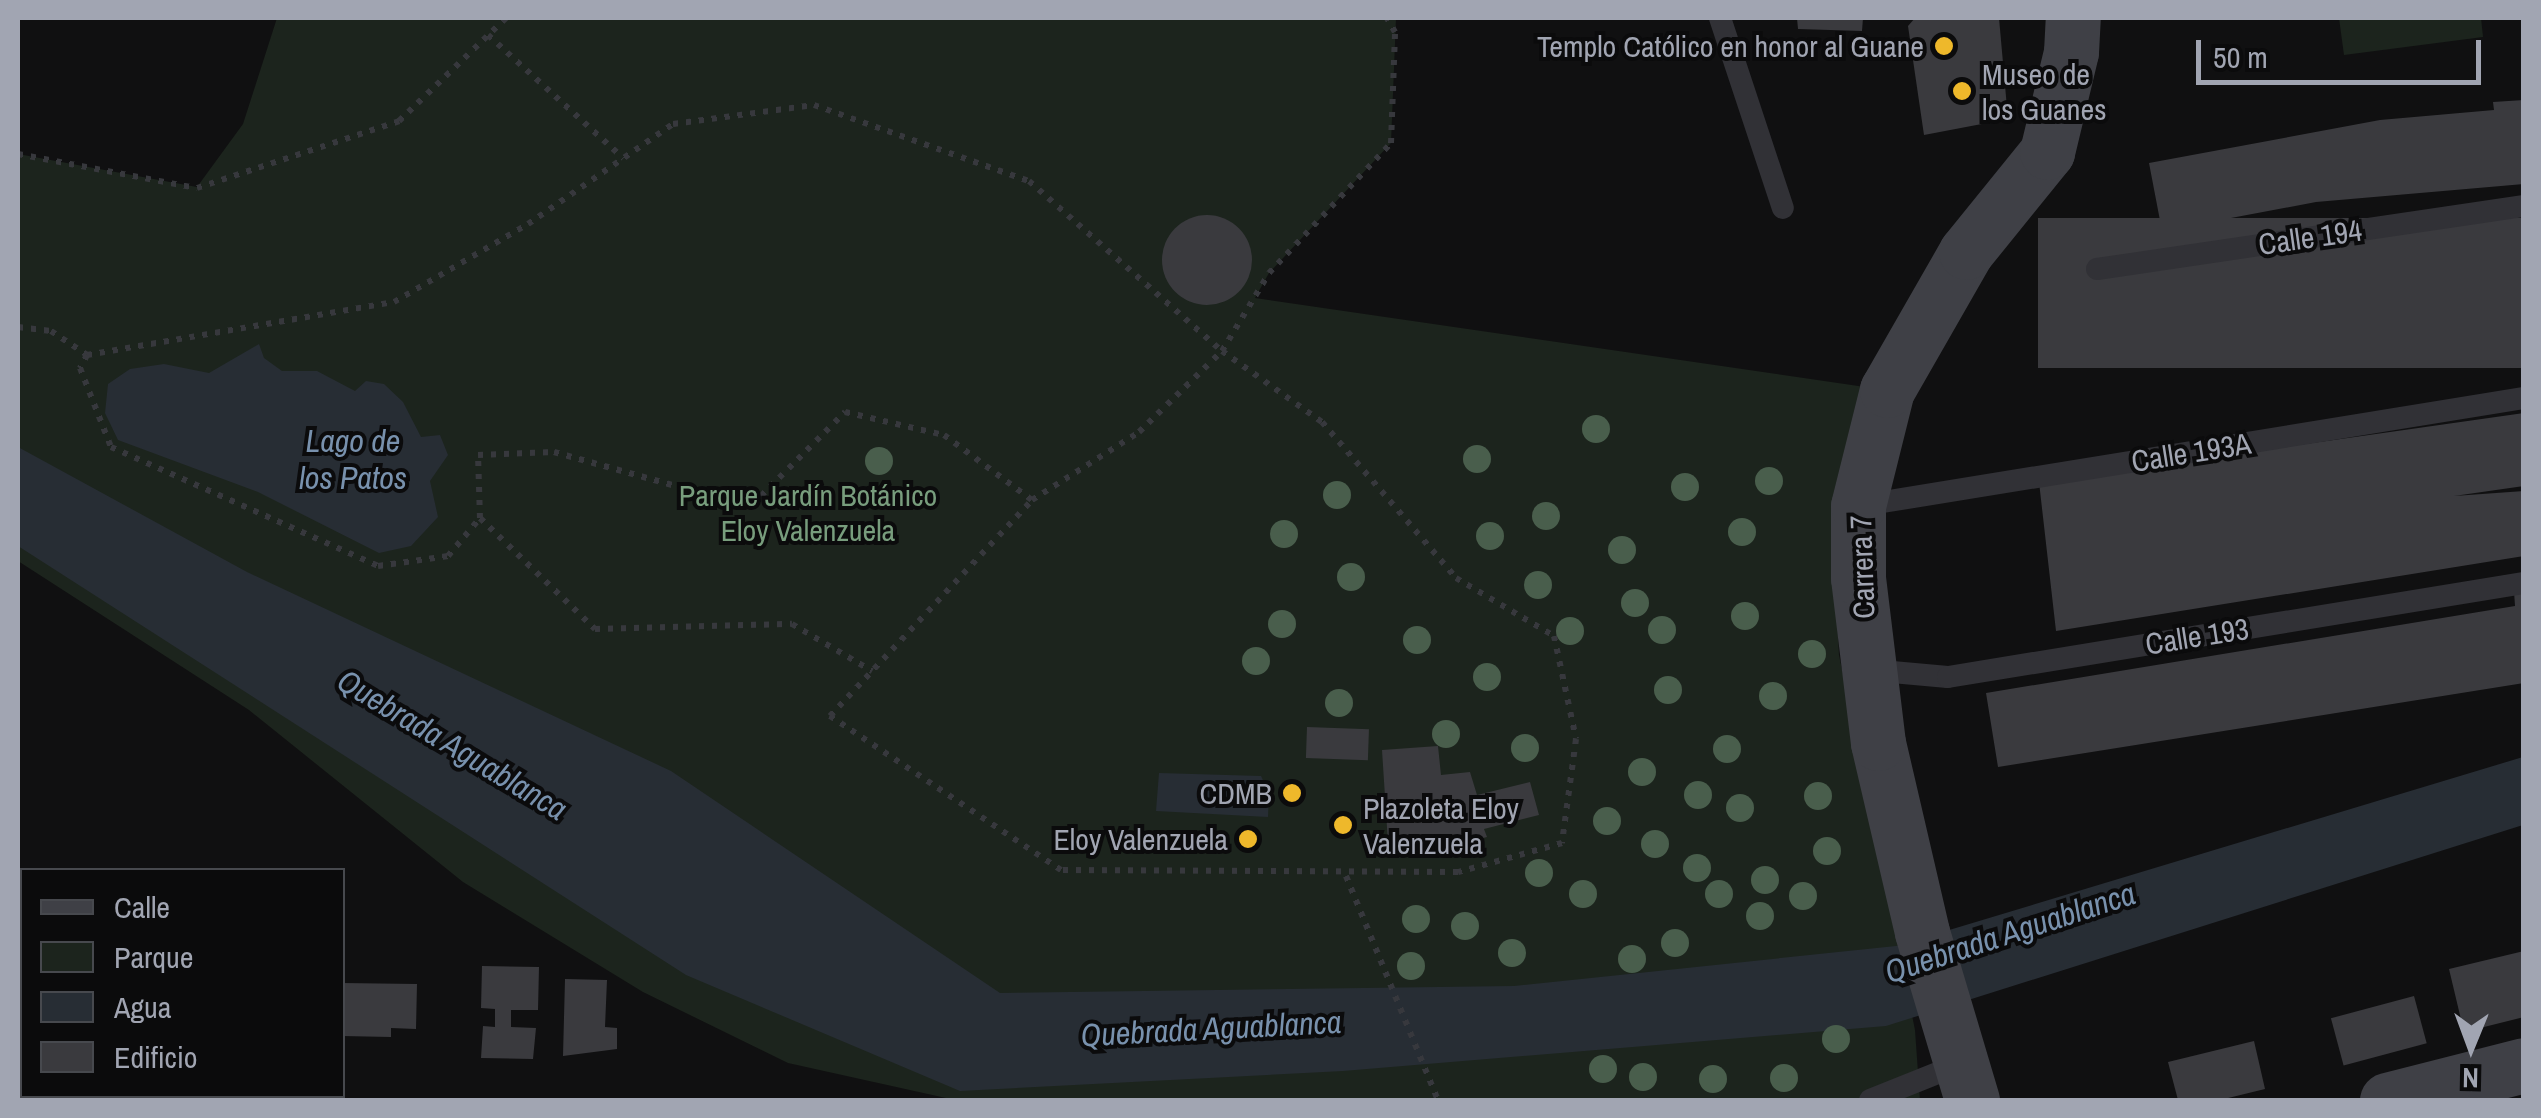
<!DOCTYPE html>
<meta charset="utf-8">
<style>
body{margin:0}
#map{position:relative;width:2541px;height:1118px;overflow:hidden;background:#101011;font-family:"Archivo Narrow",sans-serif}
div>[style]{position:absolute}
.green>*{inset:0;background:#1c241d}
.water>*{inset:0;background:#272d34}
.building>*{inset:0;background:#3a3a3e;transform-origin:0 0}
.round{border-radius:50%}
.path>*{height:6px;margin-top:-3px;transform-origin:0;background:repeating-linear-gradient(90deg,#37383d 0 5px,transparent 0 13px)}
.lane>*{height:22px;margin:-11px;padding:0 11px;transform-origin:11px;border-radius:11px;background:#313136}
.secondary>*{height:55px;margin:-27.5px;padding:0 27.5px;transform-origin:27.5px;border-radius:27.5px;background:#3f4046}
.trees>*{width:28px;height:28px;margin:-14px;border-radius:50%;background:#495e4c}
.dots>*{width:28px;height:28px;translate:-50% -50%;box-sizing:border-box;border:5px solid #0b0b0c;border-radius:50%}
span{translate:-50% -50%;white-space:nowrap;text-align:center;line-height:1.15;-webkit-text-stroke:8px #0b0b0c;paint-order:stroke}
.poi-label{font-size:30px;color:#a1a5b2}
.right{translate:-100% -50%;text-align:right}
.left{translate:0 -50%;text-align:left}
.street-label{font-size:30px;color:#a1a5b2}
.park-label{font-size:30px;color:#789d7d}
.water-label{font-size:32px;color:#7891ad;font-style:italic}
.frame{position:absolute;inset:0;border:20px solid #a1a5b2;pointer-events:none}
.legend{position:absolute;left:20px;top:868px;width:325px;height:230px;box-sizing:border-box;background:#0b0b0c;border:2px solid #47494e;margin:0;padding:12px 18px;list-style:none;font-size:30px;color:#a1a5b2}
.legend li{display:flex;align-items:center;gap:20px;height:50px}
.legend b{width:50px;border:2px solid #47494e}
.north{position:absolute;left:2421px;top:998px;width:100px;height:100px;-webkit-text-stroke:8px #0b0b0c;paint-order:stroke;rotate:181deg;font-size:28px;font-weight:700;line-height:40px;text-align:center;color:#a1a5b2}
.north::after{content:'';display:block;margin:auto;width:35px;height:45px;background:#a1a5b2;clip-path:polygon(50% 0,100% 100%,50% 72%,0 100%)}
.scale{position:absolute;left:2196px;top:40px;width:285px;height:45px;box-sizing:border-box;border:5px solid #a1a5b2;border-top:0;padding-left:12px;font-size:30px;line-height:35px;white-space:nowrap;color:#a1a5b2;-webkit-text-stroke:8px #0b0b0c;paint-order:stroke}
</style>
<div id="map">
<div class="green">
<div style="clip-path:polygon(277px 18px,1396px 18px,1391px 143px,1269px 273px,1255px 298px,1872px 388px,1831px 507px,1839px 655px,1915px 1030px,1920px 1100px,955px 1100px,788px 1063px,643px 992px,463px 882px,249px 710px,18px 561px,18px 154px,197px 187px,243px 124px)"></div>
<div style="clip-path:polygon(2339px 18px,2481px 18px,2483px 37px,2344px 55px)"></div>
</div>
<div class="water">
<div style="clip-path:polygon(259px 344px,264px 358px,282px 371px,317px 371px,355px 391px,366px 381px,384px 384px,403px 402px,421px 437px,440px 435px,448px 455px,430px 481px,438px 517px,411px 546px,379px 553px,258px 492px,118px 440px,105px 413px,108px 384px,130px 369px,164px 364px,209px 373px)"></div>
<div style="clip-path:polygon(18px 447px,247px 572px,671px 771px,1000px 993px,1514px 986px,1896px 946px,2523px 757px,2523px 825px,1886px 1026px,1343px 1071px,960px 1091px,686px 975px,18px 546px)"></div>
<div style="clip-path:polygon(1159px 773px,1261px 776px,1269px 793px,1268px 817px,1156px 811px)"></div>
</div>
<div class="building">
<div style="clip-path:polygon(1797px 18px,1863px 18px,1862px 31px,1798px 29px)"></div>
<div style="clip-path:polygon(1915px 18px,1999px 18px,2008px 119px,1924px 135px,1908px 26px)"></div>
<div style="clip-path:polygon(2524px 100px,2524px 184px,2316px 202px,2162px 231px,2149px 163px,2380px 120px,2494px 110px,2493px 102px)"></div>
<div class="round" style="left:1162px;top:215px;width:90px;height:90px"></div>
<div style="left:2524px;top:218px;width:150px;height:486px;rotate:90deg"></div>
<div style="clip-path:polygon(2524px 413px,2524px 486px,2454px 496px,2524px 491px,2524px 556px,2056px 631px,2039px 482px)"></div>
<div style="clip-path:polygon(2524px 590px,2524px 683px,1998px 767px,1986px 693px,2515px 606px,2514px 591px)"></div>
<div style="left:1307px;top:727px;width:62px;height:31px;rotate:2deg"></div>
<div style="clip-path:polygon(1438px 746px,1441px 775px,1470px 772px,1477px 795px,1530px 782px,1539px 815px,1484px 829px,1487px 837px,1452px 846px,1447px 839px,1448px 851px,1396px 855px,1395px 842px,1388px 843px,1382px 750px)"></div>
<div style="clip-path:polygon(2524px 951px,2524px 1017px,2464px 1032px,2449px 969px)"></div>
<div style="clip-path:polygon(482px 966px,539px 967px,538px 1010px,511px 1010px,511px 1027px,536px 1028px,533px 1059px,481px 1058px,483px 1026px,495px 1027px,495px 1009px,481px 1008px)"></div>
<div style="clip-path:polygon(565px 979px,607px 980px,605px 1027px,617px 1028px,617px 1049px,563px 1056px)"></div>
<div style="clip-path:polygon(342px 983px,417px 984px,416px 1029px,391px 1028px,391px 1037px,342px 1036px)"></div>
<div style="left:2414px;top:996px;width:49px;height:86px;rotate:75deg"></div>
<div style="clip-path:polygon(2254px 1041px,2265px 1089px,2220px 1100px,2178px 1100px,2168px 1062px)"></div>
<div style="clip-path:polygon(216px 1096px,288px 1096px,282px 1100px)"></div>
</div>
<div class="path">
<div style="left:488px;top:35px;width:183px;rotate:42.3deg"></div>
<div style="left:18px;top:154px;width:182px;rotate:10.8deg"></div>
<div style="left:197px;top:188px;width:213px;rotate:-18.3deg"></div>
<div style="left:399px;top:121px;width:149px;rotate:-43.9deg"></div>
<div style="left:18px;top:327px;width:33px;rotate:7deg"></div>
<div style="left:51px;top:331px;width:43px;rotate:33.7deg"></div>
<div style="left:87px;top:355px;width:15px;rotate:118deg"></div>
<div style="left:80px;top:368px;width:85px;rotate:68.6deg"></div>
<div style="left:111px;top:447px;width:292px;rotate:24deg"></div>
<div style="left:378px;top:566px;width:71px;rotate:-8.1deg"></div>
<div style="left:448px;top:556px;width:50px;rotate:-49.9deg"></div>
<div style="left:480px;top:518px;width:160px;rotate:44deg"></div>
<div style="left:595px;top:629px;width:197px;rotate:-1.5deg"></div>
<div style="left:792px;top:624px;width:93px;rotate:30.4deg"></div>
<div style="left:1222px;top:351px;width:123px;rotate:35.4deg"></div>
<div style="left:1322px;top:422px;width:206px;rotate:49.3deg"></div>
<div style="left:1456px;top:578px;width:114px;rotate:30.6deg"></div>
<div style="left:1554px;top:636px;width:105px;rotate:77.9deg"></div>
<div style="left:1576px;top:739px;width:105px;rotate:97.7deg"></div>
<div style="left:1562px;top:843px;width:108px;rotate:164.4deg"></div>
<div style="left:1458px;top:872px;width:397px;rotate:-179.7deg"></div>
<div style="left:1061px;top:870px;width:278px;rotate:-146.3deg"></div>
<div style="left:830px;top:716px;width:296px;rotate:-46.9deg"></div>
<div style="left:1032px;top:500px;width:127px;rotate:-32.4deg"></div>
<div style="left:1139px;top:432px;width:116px;rotate:-44.3deg"></div>
<div style="left:87px;top:355px;width:312px;rotate:-9.8deg"></div>
<div style="left:394px;top:302px;width:155px;rotate:-30.2deg"></div>
<div style="left:528px;top:224px;width:176px;rotate:-34.6deg"></div>
<div style="left:673px;top:124px;width:142px;rotate:-7.7deg"></div>
<div style="left:814px;top:105px;width:228px;rotate:19.5deg"></div>
<div style="left:1029px;top:181px;width:257px;rotate:41.4deg"></div>
<div style="left:1222px;top:351px;width:91px;rotate:-58.9deg"></div>
<div style="left:1269px;top:273px;width:178px;rotate:-46.8deg"></div>
<div style="left:1391px;top:143px;width:111px;rotate:-87.9deg"></div>
<div style="left:1395px;top:32px;width:16px;rotate:-120deg"></div>
<div style="left:480px;top:518px;width:63px;rotate:-91.8deg"></div>
<div style="left:478px;top:455px;width:76px;rotate:-2.3deg"></div>
<div style="left:554px;top:452px;width:145px;rotate:15.6deg"></div>
<div style="left:694px;top:491px;width:67px;rotate:4.3deg"></div>
<div style="left:761px;top:496px;width:119px;rotate:-45deg"></div>
<div style="left:845px;top:412px;width:102px;rotate:13.1deg"></div>
<div style="left:944px;top:435px;width:109px;rotate:36.5deg"></div>
<div style="left:1346px;top:876px;width:242px;rotate:67.7deg"></div>
</div>
<div class="lane">
<div style="left:1720px;top:18px;width:200px;rotate:71.7deg"></div>
<div style="left:2097px;top:269px;width:432px;rotate:-8.4deg"></div>
<div style="left:1858px;top:506px;width:675px;rotate:-9.21deg"></div>
<div style="left:1870px;top:670px;width:78px;rotate:5.1deg"></div>
<div style="left:1948px;top:677px;width:584px;rotate:-9.27deg"></div>
<div style="left:1870px;top:1100px;width:97px;rotate:-21.8deg"></div>
</div>
<div class="secondary">
<div style="left:1972px;top:1100px;width:175px;rotate:-106.6deg"></div>
<div style="left:1922px;top:932px;width:194px;rotate:-103.1deg"></div>
<div style="left:1878px;top:743px;width:166px;rotate:-96.9deg"></div>
<div style="left:1858px;top:578px;width:72px;rotate:-90deg"></div>
<div style="left:1858px;top:506px;width:120px;rotate:-76deg"></div>
<div style="left:1887px;top:390px;width:159px;rotate:-60.2deg"></div>
<div style="left:1966px;top:252px;width:129px;rotate:-51deg"></div>
<div style="left:2047px;top:152px;width:103px;rotate:-76.5deg"></div>
<div style="left:2071px;top:52px;width:34px;rotate:-87deg"></div>
<div style="left:2387px;top:1100px;width:141px;rotate:-14.3deg"></div>
</div>
<div class="trees">
<div style="left:1596px;top:429px"></div>
<div style="left:1477px;top:459px"></div>
<div style="left:879px;top:461px"></div>
<div style="left:1769px;top:481px"></div>
<div style="left:1685px;top:487px"></div>
<div style="left:1337px;top:495px"></div>
<div style="left:1546px;top:516px"></div>
<div style="left:1742px;top:532px"></div>
<div style="left:1284px;top:534px"></div>
<div style="left:1490px;top:536px"></div>
<div style="left:1622px;top:550px"></div>
<div style="left:1351px;top:577px"></div>
<div style="left:1538px;top:585px"></div>
<div style="left:1635px;top:603px"></div>
<div style="left:1745px;top:616px"></div>
<div style="left:1282px;top:624px"></div>
<div style="left:1662px;top:630px"></div>
<div style="left:1570px;top:631px"></div>
<div style="left:1417px;top:640px"></div>
<div style="left:1812px;top:654px"></div>
<div style="left:1256px;top:661px"></div>
<div style="left:1487px;top:677px"></div>
<div style="left:1668px;top:690px"></div>
<div style="left:1773px;top:696px"></div>
<div style="left:1339px;top:703px"></div>
<div style="left:1446px;top:734px"></div>
<div style="left:1525px;top:748px"></div>
<div style="left:1727px;top:749px"></div>
<div style="left:1642px;top:772px"></div>
<div style="left:1698px;top:795px"></div>
<div style="left:1818px;top:796px"></div>
<div style="left:1740px;top:808px"></div>
<div style="left:1607px;top:821px"></div>
<div style="left:1655px;top:844px"></div>
<div style="left:1827px;top:851px"></div>
<div style="left:1697px;top:868px"></div>
<div style="left:1539px;top:873px"></div>
<div style="left:1765px;top:880px"></div>
<div style="left:1583px;top:894px"></div>
<div style="left:1719px;top:894px"></div>
<div style="left:1803px;top:896px"></div>
<div style="left:1760px;top:916px"></div>
<div style="left:1416px;top:919px"></div>
<div style="left:1465px;top:926px"></div>
<div style="left:1675px;top:943px"></div>
<div style="left:1512px;top:953px"></div>
<div style="left:1632px;top:959px"></div>
<div style="left:1411px;top:966px"></div>
<div style="left:1836px;top:1039px"></div>
<div style="left:1603px;top:1069px"></div>
<div style="left:1643px;top:1077px"></div>
<div style="left:1784px;top:1078px"></div>
<div style="left:1713px;top:1079px"></div>
</div>
<div class="dots">
<div style="left:1944px;top:46px;background:#eeb82b"></div>
<div style="left:1962px;top:91px;background:#eeb82b"></div>
<div style="left:1292px;top:793px;background:#eeb82b"></div>
<div style="left:1343px;top:825px;background:#eeb82b"></div>
<div style="left:1248px;top:839px;background:#eeb82b"></div>
</div>
<div class="poi-label">
<span class="right" style="left:1924px;top:46px">Templo Católico en honor al Guane</span>
<span class="left" style="left:1982px;top:91px">Museo de<br>los Guanes</span>
<span class="right" style="left:1272px;top:793px">CDMB</span>
<span class="left" style="left:1363px;top:825px">Plazoleta Eloy<br>Valenzuela</span>
<span class="right" style="left:1228px;top:839px">Eloy Valenzuela</span>
</div>
<div class="street-label">
<span style="left:2310px;top:237px;rotate:-8deg">Calle 194</span>
<span style="left:2191px;top:452px;rotate:-9deg">Calle 193A</span>
<span style="left:1862px;top:567px;rotate:-92deg">Carrera 7</span>
<span style="left:2197px;top:636px;rotate:-9deg">Calle 193</span>
</div>
<div class="park-label">
<span style="left:808px;top:512px">Parque Jardín Botánico<br>Eloy Valenzuela</span>
</div>
<div class="water-label">
<span style="left:353px;top:460px">Lago de<br>los Patos</span>
<span style="left:452px;top:745px;rotate:31deg">Quebrada Aguablanca</span>
<span style="left:2010px;top:933px;rotate:-18deg">Quebrada Aguablanca</span>
<span style="left:1211px;top:1029px;rotate:-3deg">Quebrada Aguablanca</span>
</div>
<div class="frame"></div>
<ul class="legend">
<li><b style="height:12px;background:#3f4046"></b>Calle</li>
<li><b style="height:28px;background:#1c241d"></b>Parque</li>
<li><b style="height:28px;background:#272d34"></b>Agua</li>
<li><b style="height:28px;background:#3a3a3e"></b>Edificio</li>
</ul>
<div class="north">N</div>
<div class="scale">50 m</div>
</div>
